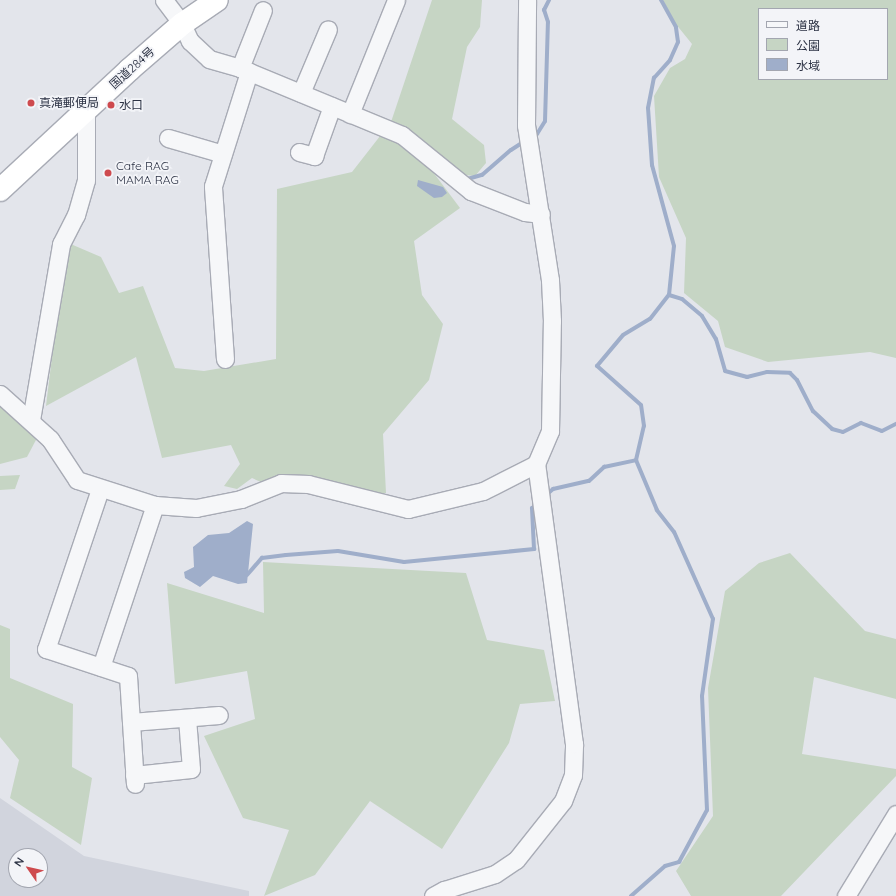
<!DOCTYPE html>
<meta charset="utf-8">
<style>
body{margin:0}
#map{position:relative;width:896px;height:896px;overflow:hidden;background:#e3e5eb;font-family:Quicksand,"Noto Sans JP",sans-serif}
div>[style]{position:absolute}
.built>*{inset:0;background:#d1d4dd}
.green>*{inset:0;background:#c6d5c4}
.water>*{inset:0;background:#9faeca}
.stream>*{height:4px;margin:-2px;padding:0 2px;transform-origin:2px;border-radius:2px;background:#9faeca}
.roads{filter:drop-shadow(1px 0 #a8abb5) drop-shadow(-1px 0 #a8abb5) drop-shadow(0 1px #a8abb5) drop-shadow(0 -1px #a8abb5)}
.minor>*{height:17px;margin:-8.5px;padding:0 8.5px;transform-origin:8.5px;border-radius:8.5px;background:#f6f7f9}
.highway>*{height:22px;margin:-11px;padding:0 11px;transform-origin:11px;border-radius:11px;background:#fff}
.dots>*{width:11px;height:11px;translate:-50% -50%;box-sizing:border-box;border:2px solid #f3f4f8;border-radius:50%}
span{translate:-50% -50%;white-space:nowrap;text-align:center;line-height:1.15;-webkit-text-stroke:3.5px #f3f4f8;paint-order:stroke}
.street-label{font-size:12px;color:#2b3143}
.poi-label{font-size:12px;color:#2b3143}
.left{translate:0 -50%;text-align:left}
.legend{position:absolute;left:758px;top:8px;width:130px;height:72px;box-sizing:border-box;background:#f3f4f8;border:1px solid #a3a6b0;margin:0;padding:5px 7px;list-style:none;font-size:12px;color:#2b3143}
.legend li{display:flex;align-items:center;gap:8px;height:20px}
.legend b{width:20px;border:1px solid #a3a6b0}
.north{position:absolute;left:8px;top:848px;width:40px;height:40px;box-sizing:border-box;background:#f3f4f8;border:1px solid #a3a6b0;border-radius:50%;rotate:304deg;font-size:11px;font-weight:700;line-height:16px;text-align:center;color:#2b3143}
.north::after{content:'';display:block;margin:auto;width:14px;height:18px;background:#ce4a4e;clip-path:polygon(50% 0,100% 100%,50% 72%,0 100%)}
</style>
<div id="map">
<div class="built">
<div style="clip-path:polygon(evenodd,0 798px,84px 856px,249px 891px,249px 896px,0 896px,0 798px,16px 856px,40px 856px,40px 880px,16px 880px,16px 856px)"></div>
</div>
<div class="green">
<div style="clip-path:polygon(432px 0,482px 0,480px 27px,467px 47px,452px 119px,484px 145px,486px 163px,475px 176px,433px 172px,460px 208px,414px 241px,422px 295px,443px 324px,429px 380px,383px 434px,386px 493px,356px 493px,263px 483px,252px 478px,237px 489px,224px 486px,240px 464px,231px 445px,162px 458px,136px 357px,46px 406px,66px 242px,101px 257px,119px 293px,143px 286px,175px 368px,204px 371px,276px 359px,277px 189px,352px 172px,391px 122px)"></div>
<div style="clip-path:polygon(evenodd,663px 0,896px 0,896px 358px,870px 352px,768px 362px,725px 347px,718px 321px,684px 293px,686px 238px,659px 177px,654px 96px,670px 68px,685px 59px,692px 44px,675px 23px,663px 0,759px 9px,887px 9px,887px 79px,759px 79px,759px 9px)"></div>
<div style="clip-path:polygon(0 400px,37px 438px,27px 457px,0 464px)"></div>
<div style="clip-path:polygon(20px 475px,15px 489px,0 490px,0 476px)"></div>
<div style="clip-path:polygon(790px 553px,865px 631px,896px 639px,896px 699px,814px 677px,802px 754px,896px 769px,896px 776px,781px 896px,691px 896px,676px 871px,713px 816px,708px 688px,725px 591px,759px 563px)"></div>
<div style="clip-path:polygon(263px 562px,466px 573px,487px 640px,544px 650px,555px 701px,520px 704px,509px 743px,442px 849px,370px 801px,315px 875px,264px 896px,289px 830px,243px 818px,204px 736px,255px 719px,247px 671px,175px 684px,167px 583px,264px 613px)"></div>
<div style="clip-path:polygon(0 625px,10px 629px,10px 678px,73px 704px,72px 767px,92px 778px,81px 845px,10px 798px,19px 760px,0 737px)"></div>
</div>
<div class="water">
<div style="clip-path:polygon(418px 180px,443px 187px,447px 193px,442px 197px,434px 198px,417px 186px)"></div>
<div style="clip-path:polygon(247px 521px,253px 524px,247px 583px,238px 584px,213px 576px,200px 587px,185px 578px,184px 572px,194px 567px,193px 547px,208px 535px,229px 533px)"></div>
</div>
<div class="stream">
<div style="left:532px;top:137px;width:6px;rotate:-31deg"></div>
<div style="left:537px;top:134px;width:15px;rotate:-58deg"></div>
<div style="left:545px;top:121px;width:99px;rotate:-88.3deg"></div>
<div style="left:548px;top:22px;width:13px;rotate:-108deg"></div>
<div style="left:544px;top:10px;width:11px;rotate:-63deg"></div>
<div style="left:464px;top:180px;width:19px;rotate:-16deg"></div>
<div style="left:482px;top:175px;width:38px;rotate:-41deg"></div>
<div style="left:511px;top:150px;width:17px;rotate:-33deg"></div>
<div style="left:669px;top:295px;width:14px;rotate:17deg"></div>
<div style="left:682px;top:299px;width:26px;rotate:40deg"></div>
<div style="left:702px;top:316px;width:27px;rotate:59deg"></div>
<div style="left:716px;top:339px;width:33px;rotate:74deg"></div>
<div style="left:725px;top:371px;width:23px;rotate:15deg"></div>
<div style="left:747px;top:377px;width:21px;rotate:-14deg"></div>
<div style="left:767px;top:372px;width:23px;rotate:2deg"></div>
<div style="left:790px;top:373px;width:10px;rotate:45deg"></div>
<div style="left:797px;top:380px;width:35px;rotate:63deg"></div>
<div style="left:813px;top:411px;width:26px;rotate:43deg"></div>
<div style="left:832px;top:429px;width:11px;rotate:15deg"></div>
<div style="left:843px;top:432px;width:20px;rotate:-27deg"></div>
<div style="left:861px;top:423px;width:22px;rotate:21deg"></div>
<div style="left:882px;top:431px;width:16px;rotate:-27deg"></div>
<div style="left:545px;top:496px;width:11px;rotate:-41deg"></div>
<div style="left:553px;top:489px;width:37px;rotate:-13deg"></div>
<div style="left:589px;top:481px;width:21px;rotate:-43deg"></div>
<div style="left:604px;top:467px;width:33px;rotate:-12deg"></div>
<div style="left:247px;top:575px;width:23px;rotate:-49deg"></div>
<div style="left:262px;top:558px;width:24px;rotate:-7deg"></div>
<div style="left:286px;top:555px;width:52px;rotate:-4.4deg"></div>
<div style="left:338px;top:551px;width:67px;rotate:9.5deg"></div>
<div style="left:404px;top:562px;width:131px;rotate:-5.7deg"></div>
<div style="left:534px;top:549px;width:41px;rotate:-92.8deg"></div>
<div style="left:532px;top:508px;width:5px;rotate:-37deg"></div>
<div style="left:631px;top:896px;width:45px;rotate:-41.4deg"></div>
<div style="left:665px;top:866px;width:15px;rotate:-16deg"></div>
<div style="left:679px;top:862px;width:59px;rotate:-61.7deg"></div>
<div style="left:707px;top:810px;width:114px;rotate:-92.5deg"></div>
<div style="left:702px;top:696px;width:78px;rotate:-81.9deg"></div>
<div style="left:713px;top:619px;width:95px;rotate:-114.1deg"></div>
<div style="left:674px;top:532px;width:28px;rotate:-128deg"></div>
<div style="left:657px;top:510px;width:54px;rotate:-112.8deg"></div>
<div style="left:636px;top:460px;width:35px;rotate:-77deg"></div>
<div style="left:644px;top:426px;width:21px;rotate:-98deg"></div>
<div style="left:641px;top:405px;width:59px;rotate:-138.4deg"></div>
<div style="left:597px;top:366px;width:40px;rotate:-50deg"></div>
<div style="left:623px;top:335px;width:31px;rotate:-31deg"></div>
<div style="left:650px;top:319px;width:31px;rotate:-52deg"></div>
<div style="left:669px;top:295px;width:49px;rotate:-84.2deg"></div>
<div style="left:674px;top:246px;width:84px;rotate:-105.2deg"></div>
<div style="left:652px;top:165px;width:57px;rotate:-94deg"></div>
<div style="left:648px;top:108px;width:31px;rotate:-79deg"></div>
<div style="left:654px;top:78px;width:24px;rotate:-48deg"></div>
<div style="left:670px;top:60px;width:20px;rotate:-66deg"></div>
<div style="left:678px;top:42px;width:15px;rotate:-98deg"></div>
<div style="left:676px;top:27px;width:31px;rotate:-119deg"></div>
</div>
<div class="roads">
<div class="minor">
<div style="left:164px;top:0;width:30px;rotate:53deg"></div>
<div style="left:182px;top:24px;width:19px;rotate:65deg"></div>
<div style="left:190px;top:41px;width:26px;rotate:43deg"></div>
<div style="left:209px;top:59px;width:32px;rotate:16deg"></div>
<div style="left:240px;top:68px;width:175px;rotate:22.5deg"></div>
<div style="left:402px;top:135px;width:89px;rotate:39.1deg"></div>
<div style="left:471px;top:191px;width:58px;rotate:21.3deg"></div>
<div style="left:525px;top:212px;width:16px;rotate:7deg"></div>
<div style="left:240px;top:68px;width:62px;rotate:-68.4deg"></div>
<div style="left:301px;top:93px;width:69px;rotate:-67.1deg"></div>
<div style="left:350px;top:114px;width:123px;rotate:-68deg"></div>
<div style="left:168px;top:138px;width:57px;rotate:16.2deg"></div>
<div style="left:299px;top:152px;width:16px;rotate:15deg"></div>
<div style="left:314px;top:156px;width:53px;rotate:-70.2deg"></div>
<div style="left:225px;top:359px;width:173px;rotate:-94deg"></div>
<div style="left:213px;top:186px;width:120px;rotate:-72.5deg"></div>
<div style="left:0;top:394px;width:67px;rotate:42deg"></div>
<div style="left:50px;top:439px;width:49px;rotate:56.6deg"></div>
<div style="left:77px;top:480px;width:82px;rotate:17.8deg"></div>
<div style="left:155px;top:505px;width:41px;rotate:4.2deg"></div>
<div style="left:196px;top:508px;width:46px;rotate:-11.3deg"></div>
<div style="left:241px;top:499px;width:43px;rotate:-21.8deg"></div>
<div style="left:281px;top:483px;width:27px;rotate:2deg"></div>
<div style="left:308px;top:484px;width:103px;rotate:14deg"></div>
<div style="left:408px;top:509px;width:77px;rotate:-13.5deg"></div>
<div style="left:483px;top:491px;width:59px;rotate:-27deg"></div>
<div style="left:536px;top:464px;width:36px;rotate:-67deg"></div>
<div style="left:550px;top:431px;width:110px;rotate:-89deg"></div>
<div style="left:552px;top:321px;width:41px;rotate:-92.8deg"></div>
<div style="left:550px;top:280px;width:157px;rotate:-98.8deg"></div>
<div style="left:526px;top:125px;width:125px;rotate:-89.5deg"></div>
<div style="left:31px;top:420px;width:179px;rotate:-80.3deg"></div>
<div style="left:61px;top:244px;width:33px;rotate:-63deg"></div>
<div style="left:76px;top:215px;width:36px;rotate:-74deg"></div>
<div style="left:86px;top:180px;width:70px;rotate:-90deg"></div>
<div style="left:100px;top:489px;width:169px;rotate:108.6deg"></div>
<div style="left:46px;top:649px;width:86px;rotate:18.2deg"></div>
<div style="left:128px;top:676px;width:108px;rotate:86.3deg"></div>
<div style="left:101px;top:667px;width:171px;rotate:-71.6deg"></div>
<div style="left:131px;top:722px;width:88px;rotate:-4.5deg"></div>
<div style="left:134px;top:775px;width:57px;rotate:-6deg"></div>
<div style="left:191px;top:769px;width:51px;rotate:-94.5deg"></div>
<div style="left:433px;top:896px;width:13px;rotate:-29deg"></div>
<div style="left:444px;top:890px;width:53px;rotate:-17.4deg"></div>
<div style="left:495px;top:874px;width:25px;rotate:-34deg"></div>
<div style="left:516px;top:860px;width:75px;rotate:-51.5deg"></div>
<div style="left:563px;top:801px;width:28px;rotate:-69deg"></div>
<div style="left:573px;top:775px;width:31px;rotate:-88deg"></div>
<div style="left:574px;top:744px;width:283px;rotate:-97.7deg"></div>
<div style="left:846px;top:896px;width:96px;rotate:-58.6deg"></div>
</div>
<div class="highway">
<div style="left:0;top:190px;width:176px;rotate:-42.9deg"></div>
<div style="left:129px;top:70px;width:70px;rotate:-41deg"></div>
<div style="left:182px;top:24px;width:42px;rotate:-34.4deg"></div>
</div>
</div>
<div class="dots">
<div style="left:31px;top:103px;background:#ce4a4e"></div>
<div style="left:111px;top:105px;background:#ce4a4e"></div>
<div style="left:108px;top:173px;background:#ce4a4e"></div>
</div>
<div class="street-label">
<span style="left:132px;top:68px;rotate:-42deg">国道284号</span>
</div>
<div class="poi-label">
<span class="left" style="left:39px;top:103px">真滝郵便局</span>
<span class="left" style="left:119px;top:105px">水口</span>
<span class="left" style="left:116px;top:173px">Cafe RAG<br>MAMA RAG</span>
</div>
<ul class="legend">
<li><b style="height:5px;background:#f6f7f9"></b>道路</li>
<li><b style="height:11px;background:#c6d5c4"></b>公園</li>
<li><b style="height:11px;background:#9faeca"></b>水域</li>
</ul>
<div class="north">N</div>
</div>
